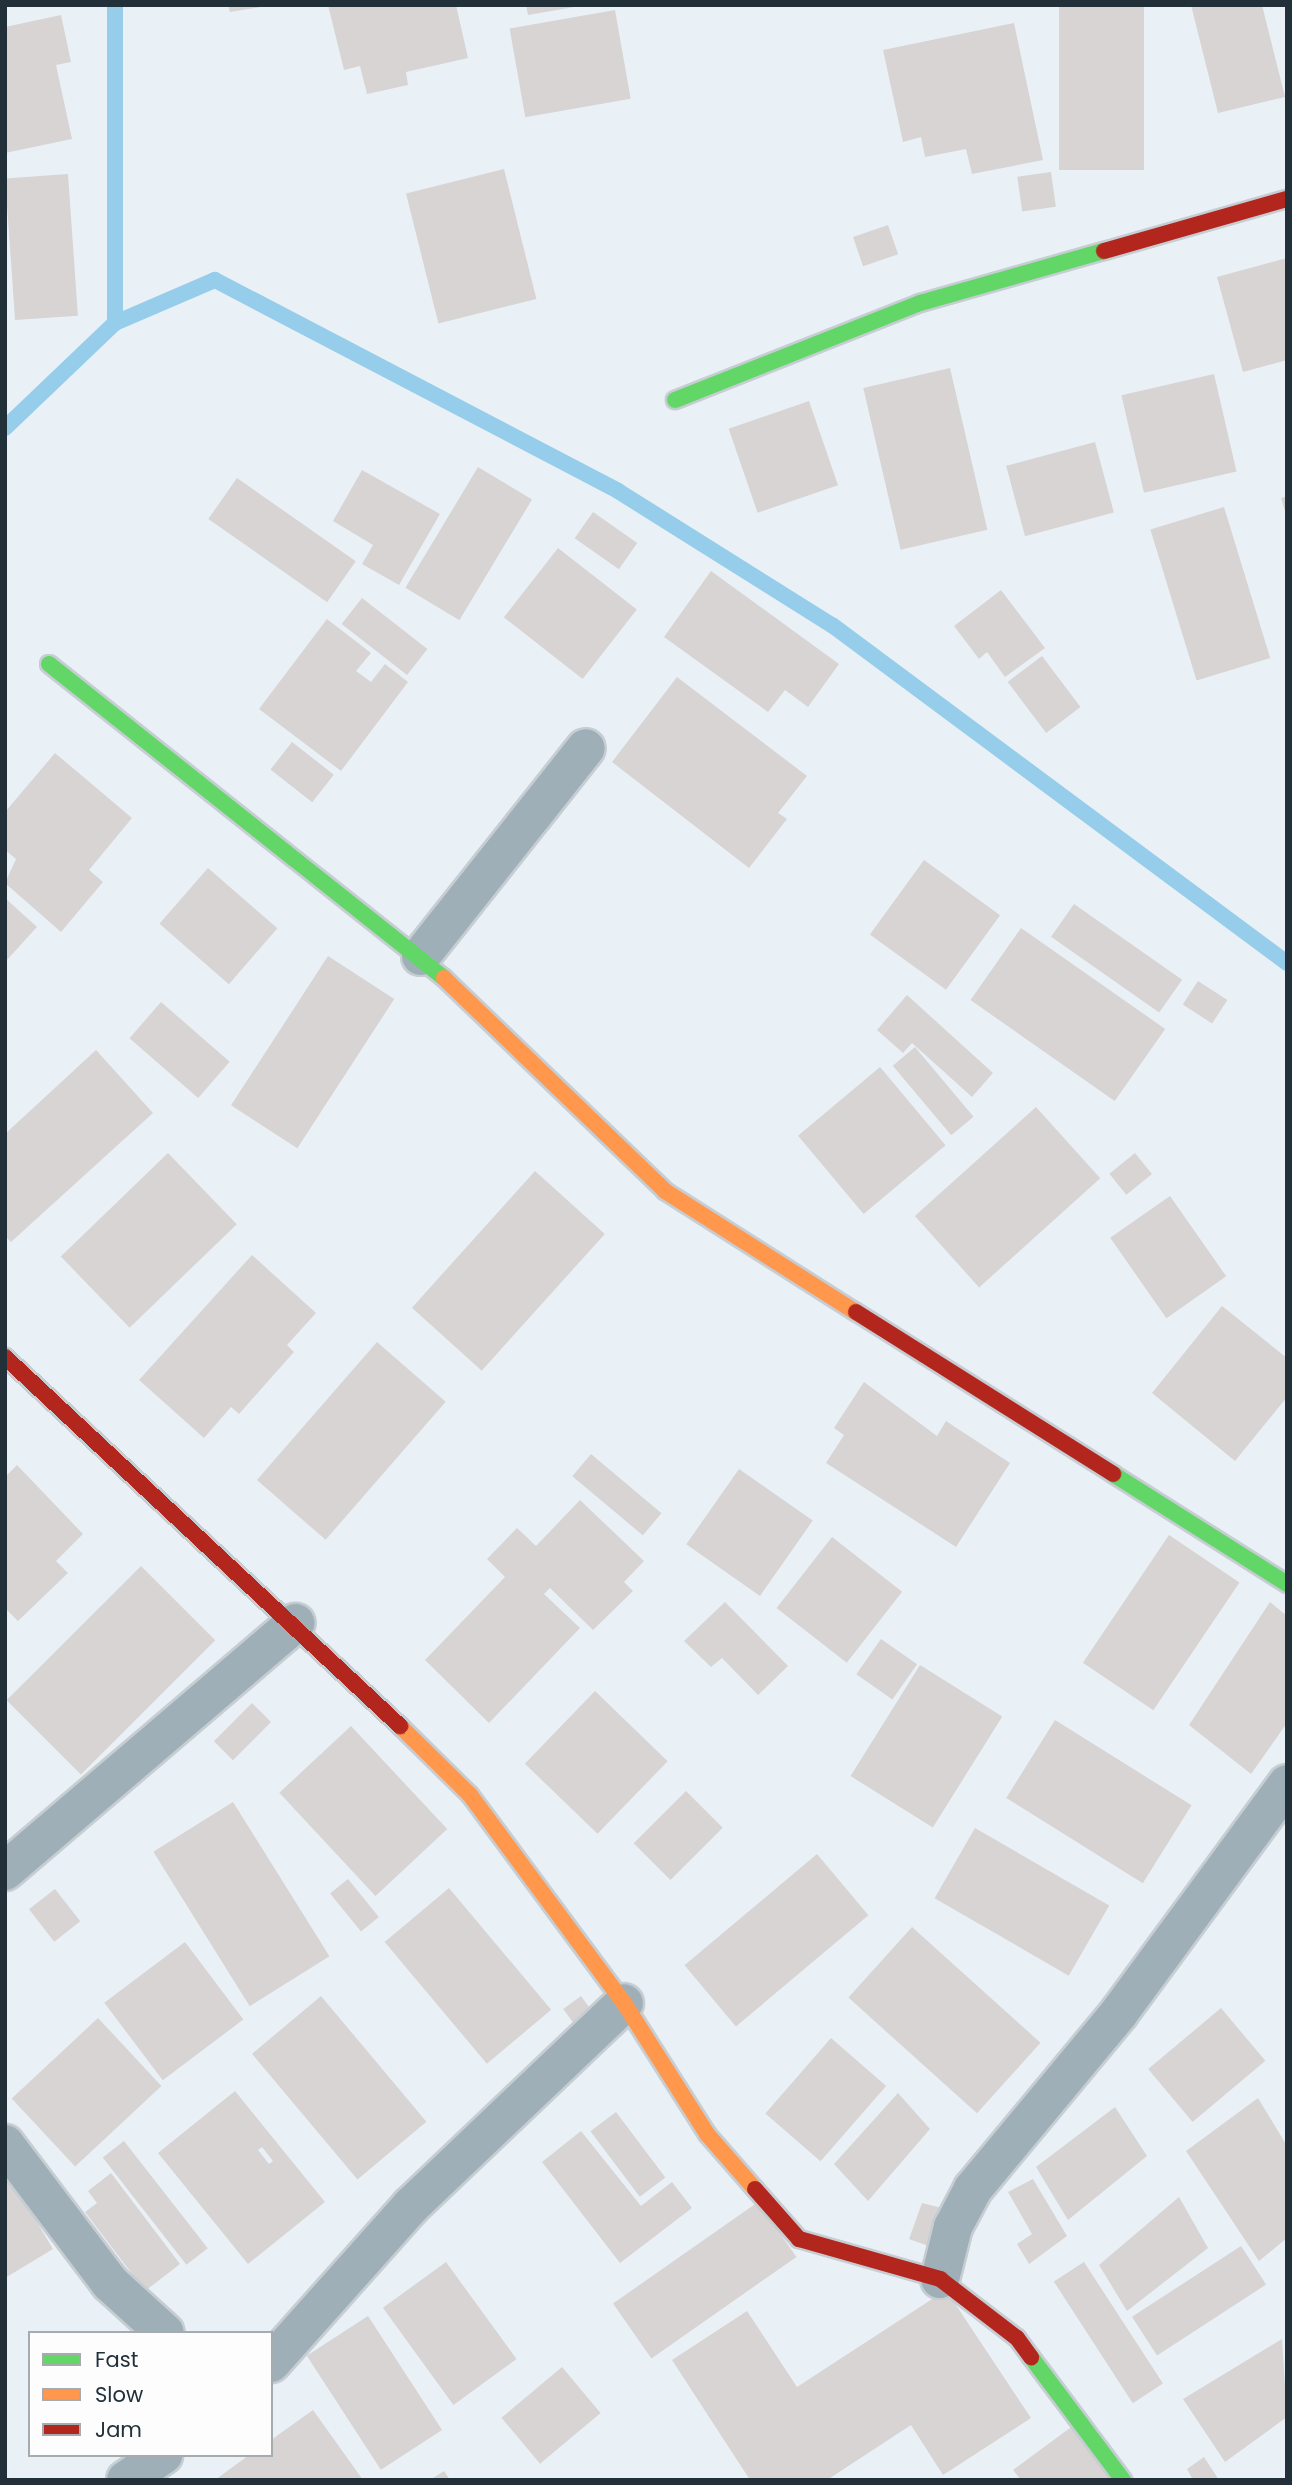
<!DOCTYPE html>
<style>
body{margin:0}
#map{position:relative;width:1292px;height:2485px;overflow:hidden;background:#e9f1f6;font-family:Poppins,sans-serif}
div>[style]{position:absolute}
.stream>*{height:16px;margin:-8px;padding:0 8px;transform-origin:8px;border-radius:8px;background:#96cdea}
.building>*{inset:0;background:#d7d4d3;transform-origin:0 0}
.roads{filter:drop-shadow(2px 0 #c6cdd3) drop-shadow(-2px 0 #c6cdd3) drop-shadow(0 2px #c6cdd3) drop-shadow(0 -2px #c6cdd3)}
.street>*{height:38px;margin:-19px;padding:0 19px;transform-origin:19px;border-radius:19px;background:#9fafb7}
.fast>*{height:16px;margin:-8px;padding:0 8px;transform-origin:8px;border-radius:8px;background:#63d668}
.slow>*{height:16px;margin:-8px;padding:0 8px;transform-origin:8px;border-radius:8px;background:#ff974d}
.jam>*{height:16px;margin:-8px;padding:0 8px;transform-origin:8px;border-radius:8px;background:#b3261e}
span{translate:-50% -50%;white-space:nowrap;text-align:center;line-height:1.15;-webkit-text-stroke:5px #fdfdfd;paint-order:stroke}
.frame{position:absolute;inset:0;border:7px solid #223039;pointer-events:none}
.legend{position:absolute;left:28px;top:2331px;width:245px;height:126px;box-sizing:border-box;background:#fdfdfd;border:2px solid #a5abaf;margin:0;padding:9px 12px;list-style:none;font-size:21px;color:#223039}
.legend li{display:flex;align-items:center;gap:14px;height:35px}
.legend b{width:35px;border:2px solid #a5abaf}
</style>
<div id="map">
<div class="stream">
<div style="left:115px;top:323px;width:109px;rotate:-23.3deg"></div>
<div style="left:215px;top:280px;width:455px;rotate:27.6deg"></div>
<div style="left:618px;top:491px;width:252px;rotate:32.1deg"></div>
<div style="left:832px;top:625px;width:567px;rotate:36.61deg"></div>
<div style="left:5px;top:428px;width:152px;rotate:-43.7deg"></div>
<div style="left:115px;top:323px;width:318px;rotate:-90deg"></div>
</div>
<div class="building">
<div style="clip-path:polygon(228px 5px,261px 5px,261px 7px,230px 12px)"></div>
<div style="clip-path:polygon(328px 5px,456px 5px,468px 58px,406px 72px,408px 85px,367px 94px,360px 66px,344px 70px)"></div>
<div style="clip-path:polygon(526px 5px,574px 5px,574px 7px,528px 15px)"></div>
<div style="left:1059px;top:5px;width:85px;height:165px"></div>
<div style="clip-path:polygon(1191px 5px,1262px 5px,1285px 97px,1218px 113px)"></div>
<div style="left:615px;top:10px;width:90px;height:107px;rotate:80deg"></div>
<div style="clip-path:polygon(61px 15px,71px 62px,56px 65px,72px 139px,5px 153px,5px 27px)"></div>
<div style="clip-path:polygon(1014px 23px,1043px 160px,972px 174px,966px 149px,925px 157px,921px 137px,903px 142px,883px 50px)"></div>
<div style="left:504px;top:169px;width:134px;height:101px;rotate:76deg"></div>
<div style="left:1051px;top:172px;width:35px;height:34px;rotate:82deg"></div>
<div style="left:68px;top:174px;width:142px;height:63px;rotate:86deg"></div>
<div style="left:888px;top:225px;width:31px;height:37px;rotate:71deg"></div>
<div style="clip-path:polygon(1287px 258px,1287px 360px,1243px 372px,1217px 277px)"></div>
<div style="left:950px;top:368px;width:166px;height:89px;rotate:77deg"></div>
<div style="left:1214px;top:374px;width:100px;height:95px;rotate:77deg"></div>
<div style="left:809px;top:401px;width:89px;height:85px;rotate:71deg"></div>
<div style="left:1095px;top:442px;width:73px;height:92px;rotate:75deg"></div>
<div style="left:478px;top:467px;width:63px;height:141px;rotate:31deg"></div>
<div style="clip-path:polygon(362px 470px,440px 514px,399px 585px,362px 564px,373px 545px,333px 521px)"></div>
<div style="left:237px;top:478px;width:145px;height:50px;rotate:35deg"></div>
<div style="clip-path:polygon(1287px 496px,1287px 514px,1286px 514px,1281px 498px)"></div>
<div style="left:1224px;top:507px;width:158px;height:77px;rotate:73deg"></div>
<div style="left:593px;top:512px;width:54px;height:32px;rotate:35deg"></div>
<div style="left:558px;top:548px;width:100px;height:88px;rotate:38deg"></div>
<div style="clip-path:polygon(711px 571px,839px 664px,808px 707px,785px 690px,768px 712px,664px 637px)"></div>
<div style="clip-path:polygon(1001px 590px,1045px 648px,1005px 677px,987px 652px,979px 659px,954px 626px)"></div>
<div style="left:362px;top:598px;width:83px;height:33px;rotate:38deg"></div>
<div style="clip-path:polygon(327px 619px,371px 653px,356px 671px,371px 682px,385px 664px,408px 682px,341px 771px,259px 709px)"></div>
<div style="left:1042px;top:656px;width:64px;height:43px;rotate:53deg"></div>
<div style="clip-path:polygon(677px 677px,807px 776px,778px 813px,787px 819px,749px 868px,612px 762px)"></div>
<div style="left:292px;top:742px;width:53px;height:35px;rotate:38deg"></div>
<div style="clip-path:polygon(55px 753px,132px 818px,89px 870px,103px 882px,61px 932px,5px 883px,16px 859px,5px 850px,5px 812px)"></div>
<div style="left:924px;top:860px;width:94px;height:92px;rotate:36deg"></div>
<div style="left:208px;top:868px;width:92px;height:74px;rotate:41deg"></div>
<div style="clip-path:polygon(5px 898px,37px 927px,5px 962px)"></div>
<div style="left:1074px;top:904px;width:132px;height:40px;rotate:35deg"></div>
<div style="left:1021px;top:928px;width:176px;height:88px;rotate:35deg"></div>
<div style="left:328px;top:956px;width:79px;height:178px;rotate:33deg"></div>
<div style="left:1198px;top:981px;width:35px;height:28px;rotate:33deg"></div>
<div style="clip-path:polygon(907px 995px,993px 1073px,972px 1097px,912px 1043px,903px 1053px,877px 1030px)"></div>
<div style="left:161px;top:1002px;width:91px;height:48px;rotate:41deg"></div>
<div style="left:915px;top:1047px;width:91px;height:29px;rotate:50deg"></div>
<div style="clip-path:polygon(96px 1050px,153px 1113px,11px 1242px,5px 1236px,5px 1134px)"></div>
<div style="left:880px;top:1067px;width:102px;height:107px;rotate:50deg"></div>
<div style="left:1036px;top:1107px;width:96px;height:163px;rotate:48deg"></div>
<div style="left:168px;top:1153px;width:99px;height:149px;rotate:46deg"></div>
<div style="left:1135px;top:1153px;width:27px;height:33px;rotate:51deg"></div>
<div style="left:535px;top:1171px;width:94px;height:184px;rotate:42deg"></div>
<div style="left:1170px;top:1196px;width:98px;height:73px;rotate:55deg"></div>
<div style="clip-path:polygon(252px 1255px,316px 1313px,287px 1345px,294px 1352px,239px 1414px,231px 1407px,204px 1438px,139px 1380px)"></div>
<div style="clip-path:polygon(1222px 1306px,1287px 1358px,1287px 1397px,1235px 1461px,1152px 1393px)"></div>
<div style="left:377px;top:1342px;width:91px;height:183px;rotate:41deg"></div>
<div style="clip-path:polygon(864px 1382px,937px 1436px,946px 1421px,1010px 1463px,956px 1547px,826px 1463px,844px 1435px,834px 1428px)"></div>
<div style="left:591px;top:1454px;width:92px;height:29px;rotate:40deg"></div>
<div style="clip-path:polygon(17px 1465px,83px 1534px,56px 1561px,68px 1573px,18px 1621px,5px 1608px,5px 1477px)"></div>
<div style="left:739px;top:1469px;width:90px;height:92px;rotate:35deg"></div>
<div style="clip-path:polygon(580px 1500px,644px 1561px,624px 1582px,633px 1591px,593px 1630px,550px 1588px,544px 1594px,580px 1628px,489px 1723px,425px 1660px,505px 1577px,487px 1559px,517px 1528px,536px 1546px)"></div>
<div style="left:1169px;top:1535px;width:85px;height:154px;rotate:34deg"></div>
<div style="left:832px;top:1537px;width:89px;height:90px;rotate:38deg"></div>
<div style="left:141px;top:1566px;width:105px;height:190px;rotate:45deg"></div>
<div style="clip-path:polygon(725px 1602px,788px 1666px,758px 1695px,722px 1658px,711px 1667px,684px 1641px)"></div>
<div style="clip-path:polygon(1270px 1602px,1287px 1616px,1287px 1723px,1251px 1774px,1189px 1725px)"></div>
<div style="left:881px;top:1639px;width:44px;height:43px;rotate:35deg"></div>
<div style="left:920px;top:1665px;width:97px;height:131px;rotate:32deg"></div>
<div style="left:595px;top:1691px;width:101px;height:101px;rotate:44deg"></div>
<div style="left:252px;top:1703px;width:27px;height:54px;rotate:45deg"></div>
<div style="left:1055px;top:1720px;width:161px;height:92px;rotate:32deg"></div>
<div style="left:351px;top:1726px;width:141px;height:98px;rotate:47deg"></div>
<div style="left:686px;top:1791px;width:52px;height:74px;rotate:45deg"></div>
<div style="left:233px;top:1802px;width:182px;height:94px;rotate:58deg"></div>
<div style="left:975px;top:1828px;width:155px;height:81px;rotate:30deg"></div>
<div style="left:817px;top:1854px;width:80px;height:173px;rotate:50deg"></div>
<div style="left:348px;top:1879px;width:49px;height:23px;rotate:51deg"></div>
<div style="left:449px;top:1888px;width:159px;height:84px;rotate:50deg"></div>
<div style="left:55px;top:1889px;width:41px;height:33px;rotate:52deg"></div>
<div style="left:912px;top:1927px;width:173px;height:95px;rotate:42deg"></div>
<div style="left:185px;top:1942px;width:97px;height:101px;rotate:53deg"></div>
<div style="left:321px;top:1996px;width:164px;height:90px;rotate:50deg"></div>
<div style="left:581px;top:1996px;width:24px;height:22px;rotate:54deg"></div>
<div style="left:1221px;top:2008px;width:69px;height:95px;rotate:50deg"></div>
<div style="left:98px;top:2018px;width:93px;height:118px;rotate:47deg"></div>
<div style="left:831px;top:2038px;width:73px;height:100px;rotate:41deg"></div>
<div style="clip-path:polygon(evenodd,235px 2091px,325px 2202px,248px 2264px,158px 2153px,235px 2091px,262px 2147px,273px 2161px,269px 2164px,258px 2150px,262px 2147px)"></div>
<div style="clip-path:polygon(898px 2093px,930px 2129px,868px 2201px,834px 2164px)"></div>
<div style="clip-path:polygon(1258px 2098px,1287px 2146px,1287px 2238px,1259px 2261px,1186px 2151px)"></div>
<div style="clip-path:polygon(1115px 2107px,1147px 2156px,1068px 2220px,1036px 2167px)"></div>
<div style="left:616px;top:2112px;width:82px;height:32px;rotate:53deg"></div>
<div style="clip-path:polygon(581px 2131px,641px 2206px,672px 2182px,692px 2208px,620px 2263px,542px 2162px)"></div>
<div style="left:124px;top:2141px;width:136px;height:27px;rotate:52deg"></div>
<div style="clip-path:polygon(7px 2172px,53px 2249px,5px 2278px,5px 2174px)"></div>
<div style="clip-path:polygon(111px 2173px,180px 2264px,145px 2291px,85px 2212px,97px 2203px,88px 2191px)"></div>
<div style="clip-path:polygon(1033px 2179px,1067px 2236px,1029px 2264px,1017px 2244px,1032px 2234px,1008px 2192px)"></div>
<div style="clip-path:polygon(1179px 2197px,1208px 2248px,1127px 2311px,1099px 2265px)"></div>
<div style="left:758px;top:2202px;width:67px;height:177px;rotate:55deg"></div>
<div style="clip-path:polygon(922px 2203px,946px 2209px,937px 2249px,909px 2239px)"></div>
<div style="left:1241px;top:2246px;width:46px;height:130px;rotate:57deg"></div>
<div style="left:446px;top:2262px;width:120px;height:78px;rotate:54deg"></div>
<div style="left:1084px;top:2262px;width:145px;height:36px;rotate:57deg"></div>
<div style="clip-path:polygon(946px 2290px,1031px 2418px,943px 2475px,911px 2425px,827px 2480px,750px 2480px,672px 2360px,747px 2311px,797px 2387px)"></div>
<div style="left:368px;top:2316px;width:136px;height:73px;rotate:57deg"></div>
<div style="clip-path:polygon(1282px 2339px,1287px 2417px,1225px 2462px,1183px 2399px)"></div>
<div style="left:562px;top:2367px;width:60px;height:79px;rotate:50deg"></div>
<div style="clip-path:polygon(313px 2410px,363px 2480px,215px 2480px,249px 2455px,271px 2455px,271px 2440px)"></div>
<div style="clip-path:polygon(1074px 2425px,1114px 2480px,1021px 2480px,1013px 2470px)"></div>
<div style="clip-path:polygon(1204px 2457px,1219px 2480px,1193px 2480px,1187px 2469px)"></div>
<div style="clip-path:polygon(444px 2471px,450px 2480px,430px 2480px)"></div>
</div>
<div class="roads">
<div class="street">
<div style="left:421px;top:956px;width:265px;rotate:-51.6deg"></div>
<div style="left:5px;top:1871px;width:382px;rotate:-40.5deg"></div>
<div style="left:5px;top:2144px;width:174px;rotate:52.9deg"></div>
<div style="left:110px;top:2283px;width:74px;rotate:42.3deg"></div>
<div style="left:940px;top:2279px;width:54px;rotate:-76deg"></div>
<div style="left:953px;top:2227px;width:43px;rotate:-62.2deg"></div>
<div style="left:973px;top:2189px;width:229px;rotate:-50.3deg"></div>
<div style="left:1119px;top:2013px;width:284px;rotate:-53.7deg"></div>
<div style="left:271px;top:2363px;width:210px;rotate:-48.3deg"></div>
<div style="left:411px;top:2206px;width:294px;rotate:-43.6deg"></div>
<div style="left:126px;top:2480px;width:45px;rotate:-34deg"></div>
</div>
<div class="fast">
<div style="left:675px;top:400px;width:264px;rotate:-21.6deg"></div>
<div style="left:920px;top:303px;width:191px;rotate:-15.8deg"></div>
<div style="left:49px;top:664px;width:505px;rotate:38.48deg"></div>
<div style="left:1113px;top:1474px;width:206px;rotate:32.3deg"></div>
<div style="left:1031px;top:2357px;width:154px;rotate:53.2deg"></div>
</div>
<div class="slow">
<div style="left:444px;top:978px;width:307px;rotate:43.9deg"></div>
<div style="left:665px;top:1191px;width:226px;rotate:32.4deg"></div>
<div style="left:400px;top:1726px;width:98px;rotate:44.6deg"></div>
<div style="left:470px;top:1795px;width:259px;rotate:53.5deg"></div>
<div style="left:624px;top:2003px;width:155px;rotate:57.6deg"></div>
<div style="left:707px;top:2134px;width:73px;rotate:48.9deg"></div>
</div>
<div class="jam">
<div style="left:1104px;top:251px;width:190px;rotate:-15.9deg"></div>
<div style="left:856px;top:1312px;width:304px;rotate:32.2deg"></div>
<div style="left:5px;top:1357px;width:541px;rotate:43.05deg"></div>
<div style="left:755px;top:2189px;width:67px;rotate:48.7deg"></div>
<div style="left:799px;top:2239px;width:147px;rotate:15.8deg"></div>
<div style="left:940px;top:2279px;width:97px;rotate:37.5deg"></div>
<div style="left:1017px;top:2338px;width:24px;rotate:54deg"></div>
</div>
</div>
<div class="frame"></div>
<ul class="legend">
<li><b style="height:9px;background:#63d668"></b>Fast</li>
<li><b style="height:9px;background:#ff974d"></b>Slow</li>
<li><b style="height:9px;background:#b3261e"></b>Jam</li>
</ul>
</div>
